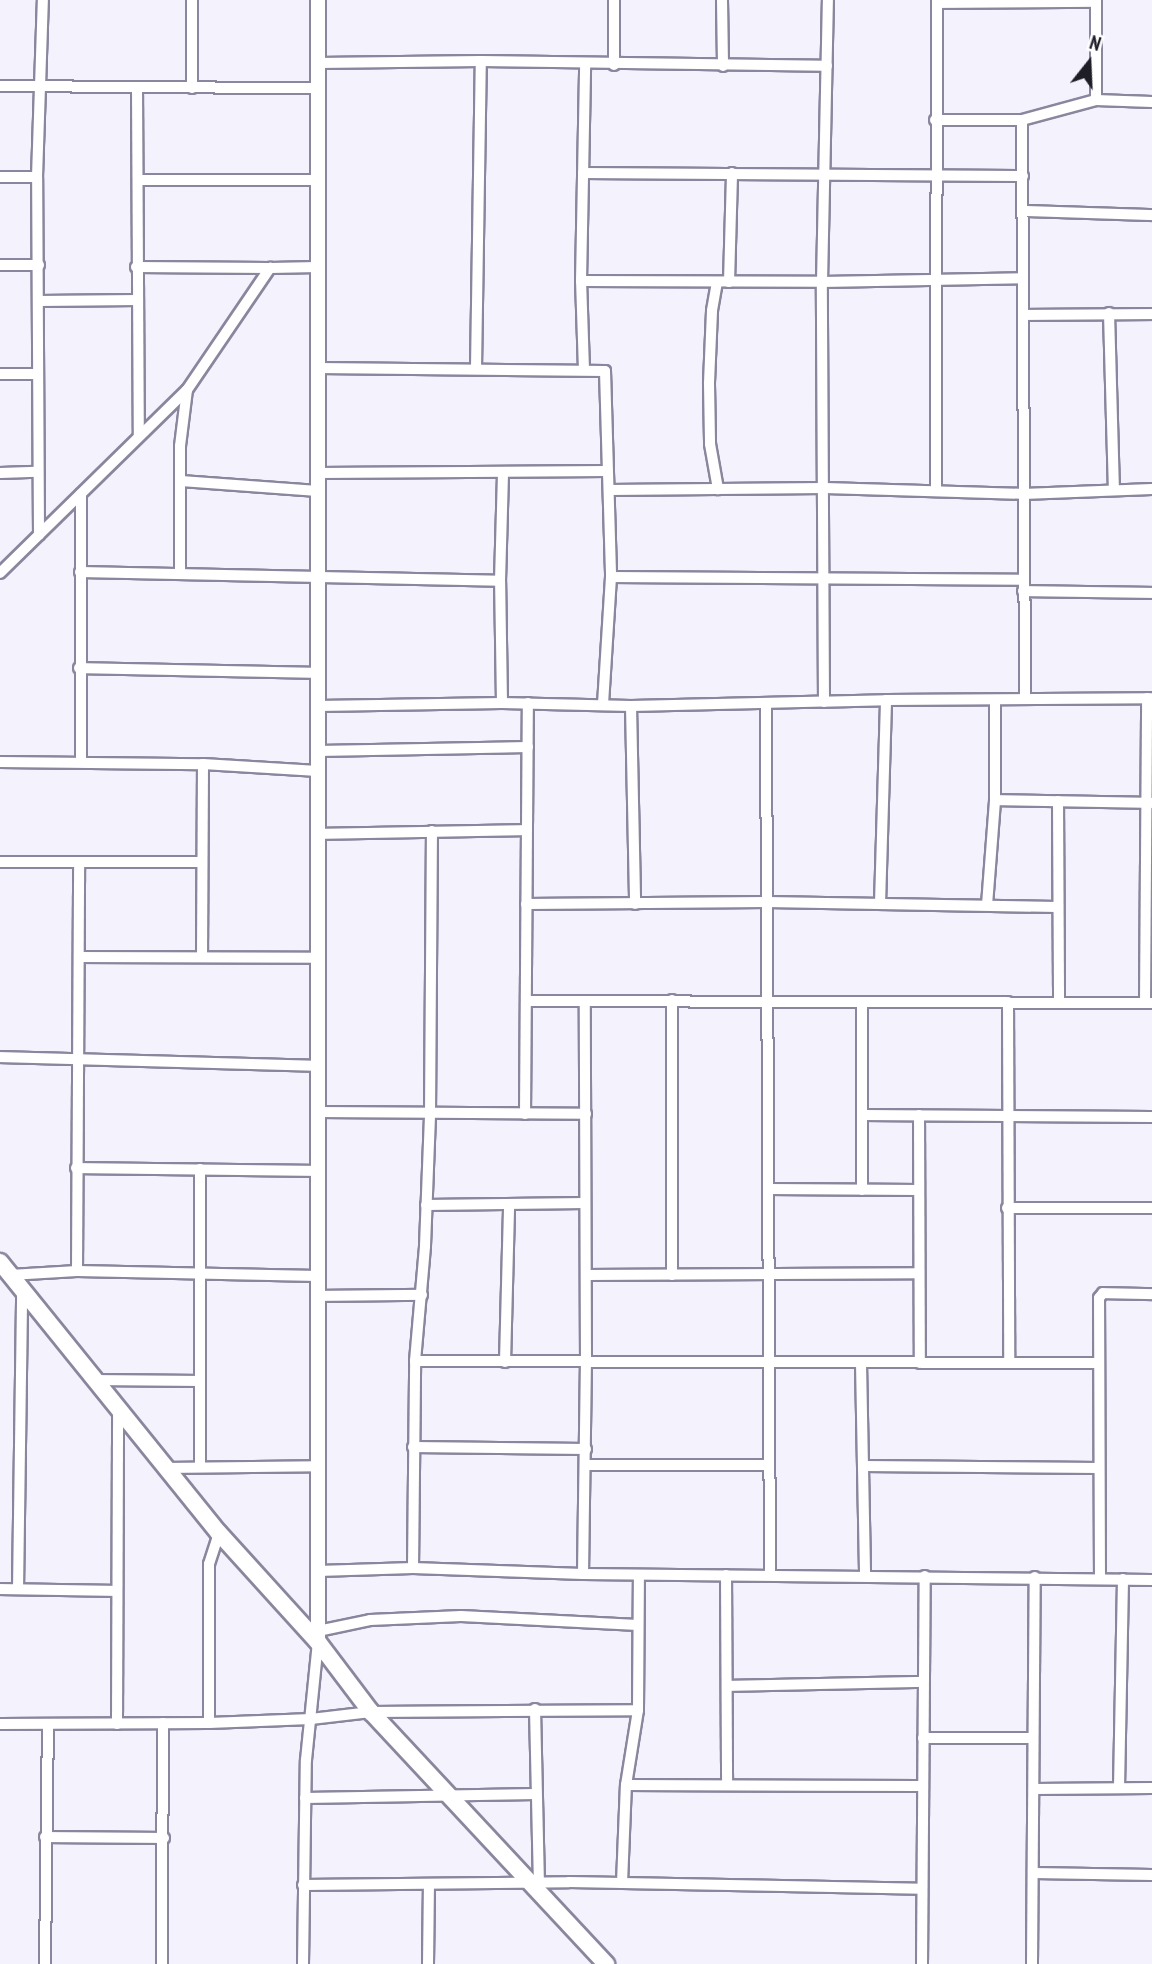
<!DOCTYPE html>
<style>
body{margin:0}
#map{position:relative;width:1152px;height:1964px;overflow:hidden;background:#f4f3fd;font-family:"PT Sans Narrow",sans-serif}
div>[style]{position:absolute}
.roads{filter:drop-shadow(2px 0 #8a869d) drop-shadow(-2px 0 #8a869d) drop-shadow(0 2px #8a869d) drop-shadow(0 -2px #8a869d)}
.minor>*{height:10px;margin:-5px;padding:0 5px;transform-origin:5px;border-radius:5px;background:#fff}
.tertiary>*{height:14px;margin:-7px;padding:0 7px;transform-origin:7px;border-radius:7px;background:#fff}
.secondary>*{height:16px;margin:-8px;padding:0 8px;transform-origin:8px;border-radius:8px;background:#fff}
span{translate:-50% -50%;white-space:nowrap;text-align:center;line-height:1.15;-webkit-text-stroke:6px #fff;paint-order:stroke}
.north{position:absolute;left:1054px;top:28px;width:70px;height:70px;-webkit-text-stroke:5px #fff;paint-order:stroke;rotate:18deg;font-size:19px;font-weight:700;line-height:28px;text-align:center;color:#1e1c25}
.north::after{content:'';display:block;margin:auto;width:24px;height:32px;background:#1e1c25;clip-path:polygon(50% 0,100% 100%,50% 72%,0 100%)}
</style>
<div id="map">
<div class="roads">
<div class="minor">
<div style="left:192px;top:0;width:88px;rotate:90deg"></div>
<div style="left:614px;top:0;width:65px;rotate:90deg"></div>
<div style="left:722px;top:0;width:66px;rotate:89.1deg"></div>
<div style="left:1096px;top:0;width:100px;rotate:90deg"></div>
<div style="left:937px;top:3px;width:159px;rotate:-0.4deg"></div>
<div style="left:318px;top:63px;width:163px;rotate:-0.7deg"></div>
<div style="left:481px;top:61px;width:346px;rotate:0.8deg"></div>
<div style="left:0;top:86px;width:318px;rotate:0.4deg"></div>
<div style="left:137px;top:88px;width:348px;rotate:89.7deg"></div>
<div style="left:935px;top:120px;width:87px"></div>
<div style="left:1022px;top:120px;width:77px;rotate:-15.1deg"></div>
<div style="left:1096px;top:100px;width:56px;rotate:2deg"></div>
<div style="left:1022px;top:120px;width:579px;rotate:89.7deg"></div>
<div style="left:583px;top:173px;width:440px;rotate:0.4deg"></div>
<div style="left:0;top:177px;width:37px"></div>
<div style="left:138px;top:180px;width:180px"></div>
<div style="left:1024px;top:211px;width:128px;rotate:1.8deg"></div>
<div style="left:0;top:265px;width:39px"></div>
<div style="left:136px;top:267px;width:134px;rotate:0.4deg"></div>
<div style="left:581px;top:281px;width:241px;rotate:0.2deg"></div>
<div style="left:822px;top:282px;width:201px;rotate:-1.1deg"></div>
<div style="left:717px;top:282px;width:29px;rotate:100deg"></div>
<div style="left:712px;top:311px;width:73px;rotate:92.4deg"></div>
<div style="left:709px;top:384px;width:60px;rotate:89deg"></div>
<div style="left:710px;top:444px;width:46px;rotate:79.9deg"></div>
<div style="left:729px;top:282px;width:109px;rotate:-88.4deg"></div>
<div style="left:39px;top:301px;width:99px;rotate:-0.6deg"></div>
<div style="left:1109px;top:313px;width:176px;rotate:88.4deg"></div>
<div style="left:1024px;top:315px;width:128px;rotate:-0.4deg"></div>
<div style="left:318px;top:368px;width:287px;rotate:0.6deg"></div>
<div style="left:605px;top:371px;width:206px;rotate:88.3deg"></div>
<div style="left:611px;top:577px;width:128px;rotate:93.6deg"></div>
<div style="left:476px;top:368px;width:307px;rotate:-89.1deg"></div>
<div style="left:584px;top:370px;width:89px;rotate:-91.9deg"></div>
<div style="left:581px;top:281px;width:217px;rotate:-88.9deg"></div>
<div style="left:0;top:374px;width:38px"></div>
<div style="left:0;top:473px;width:37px;rotate:-2deg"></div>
<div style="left:318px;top:473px;width:289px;rotate:-0.4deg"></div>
<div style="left:181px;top:481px;width:137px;rotate:4.2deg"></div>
<div style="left:609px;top:490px;width:216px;rotate:-0.5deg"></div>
<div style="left:825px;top:488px;width:198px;rotate:1.7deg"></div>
<div style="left:1023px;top:494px;width:129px;rotate:-2.2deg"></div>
<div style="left:936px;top:491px;width:491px;rotate:-89.9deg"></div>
<div style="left:39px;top:535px;width:358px;rotate:-90.3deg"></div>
<div style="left:37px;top:177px;width:177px;rotate:-88.1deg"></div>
<div style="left:80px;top:572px;width:420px;rotate:1.2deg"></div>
<div style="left:180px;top:572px;width:126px;rotate:-90deg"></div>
<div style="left:180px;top:446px;width:56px;rotate:-82.9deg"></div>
<div style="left:0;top:573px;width:262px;rotate:-44.4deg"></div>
<div style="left:187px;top:390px;width:148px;rotate:-55.8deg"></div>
<div style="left:270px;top:268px;width:48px;rotate:-1.2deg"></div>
<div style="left:611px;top:577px;width:411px;rotate:0.4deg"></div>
<div style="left:1023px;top:591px;width:129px;rotate:0.9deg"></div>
<div style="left:79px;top:668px;width:239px;rotate:1.2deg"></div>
<div style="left:824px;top:702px;width:420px;rotate:-90.3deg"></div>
<div style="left:822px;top:282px;width:282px;rotate:-88.8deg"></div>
<div style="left:502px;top:703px;width:122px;rotate:-90.9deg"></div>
<div style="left:500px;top:581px;width:108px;rotate:-88.4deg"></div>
<div style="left:766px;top:704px;width:871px;rotate:89.74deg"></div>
<div style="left:318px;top:706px;width:184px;rotate:-0.9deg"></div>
<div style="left:502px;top:703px;width:129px;rotate:1.3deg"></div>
<div style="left:631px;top:706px;width:255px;rotate:-1.3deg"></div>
<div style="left:886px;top:700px;width:266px;rotate:-0.4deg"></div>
<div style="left:631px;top:706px;width:198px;rotate:88.8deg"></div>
<div style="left:318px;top:751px;width:210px;rotate:-1.1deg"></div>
<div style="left:0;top:762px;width:203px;rotate:0.6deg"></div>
<div style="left:203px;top:764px;width:115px;rotate:3.5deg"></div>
<div style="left:81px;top:762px;width:268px;rotate:-90deg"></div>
<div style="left:995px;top:800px;width:157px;rotate:1.1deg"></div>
<div style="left:1058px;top:801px;width:202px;rotate:89.7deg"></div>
<div style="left:318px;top:834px;width:209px;rotate:-1.1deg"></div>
<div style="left:0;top:862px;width:201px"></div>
<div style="left:526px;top:904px;width:241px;rotate:-0.5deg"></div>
<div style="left:767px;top:902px;width:290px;rotate:1deg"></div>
<div style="left:880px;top:904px;width:204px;rotate:-88.3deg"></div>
<div style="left:987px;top:905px;width:105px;rotate:-85.6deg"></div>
<div style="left:995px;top:800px;width:100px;rotate:-90deg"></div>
<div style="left:80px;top:957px;width:238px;rotate:0.2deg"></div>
<div style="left:202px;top:957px;width:193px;rotate:-89.7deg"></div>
<div style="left:526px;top:1001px;width:626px;rotate:0.18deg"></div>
<div style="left:862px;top:1002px;width:188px;rotate:90deg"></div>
<div style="left:1008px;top:1002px;width:361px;rotate:89.8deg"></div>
<div style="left:1145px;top:1003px;width:305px;rotate:-89.6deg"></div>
<div style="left:0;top:1057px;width:318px;rotate:1.6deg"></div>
<div style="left:318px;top:1112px;width:268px;rotate:0.4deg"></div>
<div style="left:525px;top:1114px;width:411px;rotate:-89.6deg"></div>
<div style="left:863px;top:1115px;width:289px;rotate:0.4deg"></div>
<div style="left:919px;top:1115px;width:248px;rotate:89.8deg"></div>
<div style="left:76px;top:1168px;width:242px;rotate:0.7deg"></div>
<div style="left:200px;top:1169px;width:298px;rotate:90deg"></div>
<div style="left:768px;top:1189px;width:151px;rotate:0.4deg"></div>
<div style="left:426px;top:1205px;width:159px;rotate:-0.7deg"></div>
<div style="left:1007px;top:1208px;width:145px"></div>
<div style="left:77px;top:1271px;width:409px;rotate:-89.7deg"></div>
<div style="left:10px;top:1275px;width:67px;rotate:-3.4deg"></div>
<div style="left:77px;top:1271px;width:241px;rotate:1.2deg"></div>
<div style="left:586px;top:1275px;width:333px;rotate:-0.3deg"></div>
<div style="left:672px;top:1275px;width:275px;rotate:-90deg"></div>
<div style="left:318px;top:1296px;width:104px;rotate:-0.6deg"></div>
<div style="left:415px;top:1361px;width:115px;rotate:-85deg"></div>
<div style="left:425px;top:1246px;width:132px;rotate:-87.8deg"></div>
<div style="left:430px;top:1114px;width:283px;rotate:-89.6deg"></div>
<div style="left:505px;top:1362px;width:156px;rotate:-88.5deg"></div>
<div style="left:861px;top:1363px;width:212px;rotate:88.9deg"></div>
<div style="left:96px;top:1380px;width:102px;rotate:0.6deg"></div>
<div style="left:413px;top:1447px;width:173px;rotate:0.7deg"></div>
<div style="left:586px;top:1465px;width:181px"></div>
<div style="left:863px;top:1466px;width:236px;rotate:0.5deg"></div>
<div style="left:165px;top:1468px;width:153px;rotate:-0.7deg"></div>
<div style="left:413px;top:1568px;width:207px;rotate:-89.4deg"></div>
<div style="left:415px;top:1361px;width:684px;rotate:0.17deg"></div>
<div style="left:318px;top:1571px;width:95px;rotate:-1.8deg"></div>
<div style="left:413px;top:1568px;width:170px;rotate:2deg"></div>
<div style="left:583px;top:1574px;width:569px;rotate:0.6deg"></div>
<div style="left:583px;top:1574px;width:213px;rotate:-89.2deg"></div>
<div style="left:586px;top:1361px;width:360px;rotate:-90.2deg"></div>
<div style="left:726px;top:1575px;width:210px;rotate:89.7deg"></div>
<div style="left:1100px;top:1578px;width:280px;rotate:-90.2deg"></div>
<div style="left:1099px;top:1298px;width:6px;rotate:-51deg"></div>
<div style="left:1103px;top:1293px;width:49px;rotate:1.2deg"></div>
<div style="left:0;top:1589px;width:116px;rotate:1deg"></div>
<div style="left:18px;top:1589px;width:300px;rotate:-89.2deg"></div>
<div style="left:318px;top:1631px;width:53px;rotate:-11.9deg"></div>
<div style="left:370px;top:1620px;width:91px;rotate:-2.5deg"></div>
<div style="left:461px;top:1616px;width:177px;rotate:2.9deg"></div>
<div style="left:728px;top:1686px;width:195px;rotate:-1.2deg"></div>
<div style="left:535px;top:1709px;width:173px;rotate:88.7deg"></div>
<div style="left:209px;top:1723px;width:159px;rotate:-90deg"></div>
<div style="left:209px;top:1564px;width:33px;rotate:-72deg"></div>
<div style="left:0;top:1724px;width:209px;rotate:-0.3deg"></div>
<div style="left:209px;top:1723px;width:102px;rotate:-2.2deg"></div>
<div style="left:311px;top:1719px;width:60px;rotate:-6.7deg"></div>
<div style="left:371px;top:1712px;width:267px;rotate:-0.4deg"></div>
<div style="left:117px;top:1724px;width:315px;rotate:-89.8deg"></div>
<div style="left:923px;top:1738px;width:110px"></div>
<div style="left:626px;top:1785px;width:76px;rotate:-80.9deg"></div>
<div style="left:638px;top:1710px;width:135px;rotate:-89.6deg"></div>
<div style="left:1119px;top:1788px;width:209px;rotate:-88.9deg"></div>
<div style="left:1034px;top:1789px;width:118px;rotate:-0.5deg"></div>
<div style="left:305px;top:1798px;width:231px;rotate:-1deg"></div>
<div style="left:45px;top:1837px;width:119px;rotate:0.5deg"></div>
<div style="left:1034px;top:1873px;width:118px;rotate:1deg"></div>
<div style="left:622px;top:1883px;width:98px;rotate:-87.7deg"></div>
<div style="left:626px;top:1785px;width:297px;rotate:0.2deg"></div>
<div style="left:303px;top:1885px;width:266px;rotate:-0.6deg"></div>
<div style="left:569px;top:1882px;width:352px;rotate:1.1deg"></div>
<div style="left:45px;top:1964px;width:239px;rotate:-89.3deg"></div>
<div style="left:162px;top:1964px;width:241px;rotate:-89.8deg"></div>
<div style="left:303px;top:1964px;width:204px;rotate:-89.2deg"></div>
<div style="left:306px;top:1760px;width:119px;rotate:-84.2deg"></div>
<div style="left:428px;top:1964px;width:79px;rotate:-89.3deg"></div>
<div style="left:922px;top:1964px;width:388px;rotate:-89.6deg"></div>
<div style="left:1032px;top:1964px;width:387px;rotate:-89.6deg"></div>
</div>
<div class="tertiary">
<div style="left:318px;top:1642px;width:1642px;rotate:-90deg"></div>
</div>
<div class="secondary">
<div style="left:0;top:1262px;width:348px;rotate:51.1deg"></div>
<div style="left:219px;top:1533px;width:147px;rotate:47.8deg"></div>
<div style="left:318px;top:1642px;width:88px;rotate:52.9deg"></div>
<div style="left:371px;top:1712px;width:345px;rotate:47deg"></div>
</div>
</div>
<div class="north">N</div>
</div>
